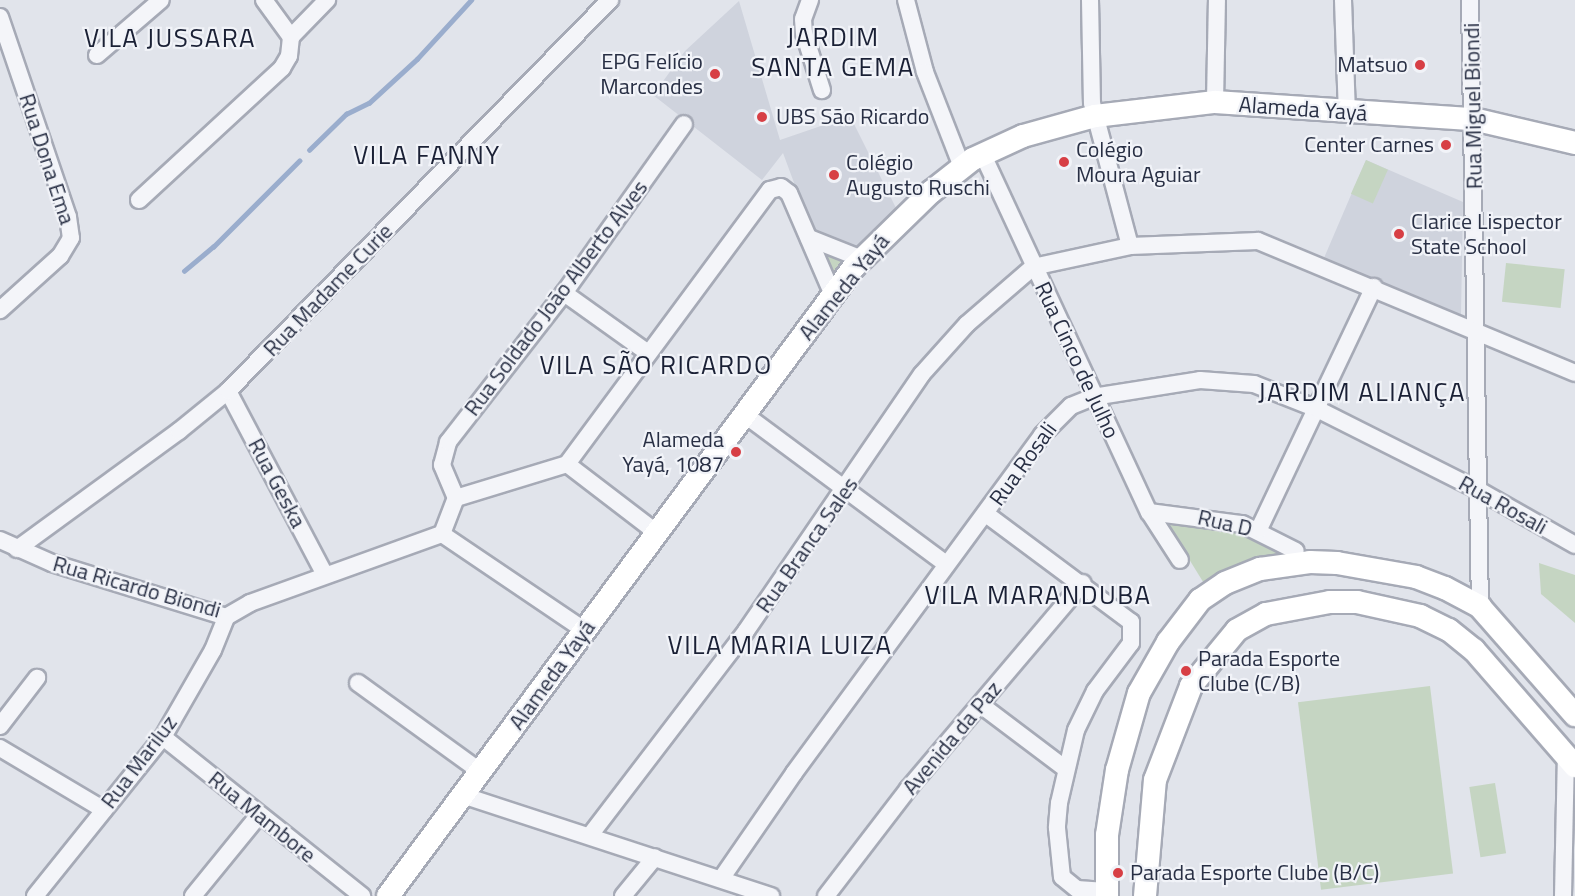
<!DOCTYPE html>
<meta charset="utf-8">
<style>
body{margin:0}
#map{position:relative;width:1575px;height:896px;overflow:hidden;background:#e1e4eb;font-family:"Titillium Web",sans-serif}
div>[style]{position:absolute}
.built>*{inset:0;background:#cfd3dd}
.green>*{inset:0;background:#c5d5c2;transform-origin:0 0}
.stream>*{height:4.5px;margin:-2.25px;padding:0 2.25px;transform-origin:2.25px;border-radius:2.25px;background:#9aadcd}
.roads{filter:drop-shadow(2px 0 #a6aab6) drop-shadow(-2px 0 #a6aab6) drop-shadow(0 2px #a6aab6) drop-shadow(0 -2px #a6aab6)}
.street>*{height:16px;margin:-8px;padding:0 8px;transform-origin:8px;border-radius:8px;background:#f4f5f9}
.secondary>*{height:22px;margin:-11px;padding:0 11px;transform-origin:11px;border-radius:11px;background:#fff}
.dots>*{width:16px;height:16px;translate:-50% -50%;box-sizing:border-box;border:3px solid #f1f3f8;border-radius:50%}
span{translate:-50% -50%;white-space:nowrap;text-align:center;line-height:1.15;-webkit-text-stroke:4.5px #f1f3f8;paint-order:stroke}
.poi-label{font-size:22px;color:#282f44}
.right{translate:-100% -50%;text-align:right}
.left{translate:0 -50%;text-align:left}
.street-label{font-size:22px;color:#282f44}
.quarter-label{font-size:26px;color:#1a2035;letter-spacing:1.5px}
</style>
<div id="map">
<div class="built">
<div style="clip-path:polygon(739px 1px,780px 140px,850px 116px,896px 208px,857px 251px,813px 234px,783px 153px,762px 180px,653px 95px,685px 51px)"></div>
<div style="clip-path:polygon(1366px 160px,1463px 202px,1461px 314px,1455px 317px,1324px 258px)"></div>
</div>
<div class="green">
<div style="left:1366px;top:160px;width:24px;height:37px;rotate:24deg"></div>
<div style="clip-path:polygon(817px 246px,847px 260px,832px 282px)"></div>
<div style="left:1506px;top:263px;width:59px;height:39px;rotate:6deg"></div>
<div style="clip-path:polygon(1163px 517px,1251px 531px,1293px 561px,1205px 585px)"></div>
<div style="clip-path:polygon(1539px 563px,1575px 575px,1575px 623px,1541px 594px)"></div>
<div style="left:1430px;top:686px;width:189px;height:133px;rotate:83deg"></div>
<div style="left:1495px;top:783px;width:71px;height:26px;rotate:81deg"></div>
</div>
<div class="stream">
<div style="left:309px;top:150px;width:52px;rotate:-44.2deg"></div>
<div style="left:346px;top:114px;width:25px;rotate:-26deg"></div>
<div style="left:369px;top:103px;width:65px;rotate:-42.5deg"></div>
<div style="left:417px;top:59px;width:80px;rotate:-47.5deg"></div>
<div style="left:184px;top:271px;width:38px;rotate:-40deg"></div>
<div style="left:213px;top:247px;width:122px;rotate:-45deg"></div>
</div>
<div class="roads">
<div class="street">
<div style="left:264px;top:0;width:46px;rotate:53.9deg"></div>
<div style="left:810px;top:0;width:20px;rotate:110deg"></div>
<div style="left:803px;top:19px;width:14px;rotate:86deg"></div>
<div style="left:804px;top:33px;width:60px;rotate:72.5deg"></div>
<div style="left:906px;top:0;width:74px;rotate:75.2deg"></div>
<div style="left:925px;top:72px;width:102px;rotate:68.7deg"></div>
<div style="left:1090px;top:0;width:103px;rotate:88.9deg"></div>
<div style="left:1092px;top:103px;width:148px;rotate:75.1deg"></div>
<div style="left:1343px;top:0;width:113px;rotate:88deg"></div>
<div style="left:1470px;top:0;width:607px;rotate:89.06deg"></div>
<div style="left:0;top:17px;width:211px;rotate:71.2deg"></div>
<div style="left:68px;top:217px;width:21px;rotate:82deg"></div>
<div style="left:71px;top:238px;width:21px;rotate:121deg"></div>
<div style="left:60px;top:256px;width:81px;rotate:138deg"></div>
<div style="left:97px;top:55px;width:84px;rotate:-40.7deg"></div>
<div style="left:1215px;top:102px;width:102px;rotate:-88.9deg"></div>
<div style="left:983px;top:155px;width:394px;rotate:65.1deg"></div>
<div style="left:1149px;top:512px;width:57px;rotate:57.1deg"></div>
<div style="left:139px;top:200px;width:195px;rotate:-42.7deg"></div>
<div style="left:282px;top:68px;width:14px;rotate:-60deg"></div>
<div style="left:289px;top:56px;width:19px;rotate:-84deg"></div>
<div style="left:291px;top:37px;width:52px;rotate:-45.8deg"></div>
<div style="left:809px;top:238px;width:57px;rotate:21.6deg"></div>
<div style="left:564px;top:293px;width:103px;rotate:35.5deg"></div>
<div style="left:228px;top:391px;width:208px;rotate:62.2deg"></div>
<div style="left:744px;top:414px;width:252px;rotate:36.6deg"></div>
<div style="left:567px;top:464px;width:112px;rotate:37.4deg"></div>
<div style="left:456px;top:498px;width:116px;rotate:-17deg"></div>
<div style="left:567px;top:464px;width:341px;rotate:-53.5deg"></div>
<div style="left:770px;top:190px;width:11px;rotate:-15deg"></div>
<div style="left:781px;top:187px;width:10px;rotate:37deg"></div>
<div style="left:789px;top:193px;width:111px;rotate:66.7deg"></div>
<div style="left:1149px;top:512px;width:94px;rotate:7.4deg"></div>
<div style="left:1242px;top:524px;width:60px;rotate:26.6deg"></div>
<div style="left:986px;top:514px;width:181px;rotate:36.7deg"></div>
<div style="left:1131px;top:622px;width:21px;rotate:90deg"></div>
<div style="left:1131px;top:643px;width:60px;rotate:126.9deg"></div>
<div style="left:1095px;top:691px;width:43px;rotate:116deg"></div>
<div style="left:1076px;top:730px;width:75px;rotate:103.1deg"></div>
<div style="left:1059px;top:803px;width:25px;rotate:95deg"></div>
<div style="left:1057px;top:828px;width:49px;rotate:84.2deg"></div>
<div style="left:1062px;top:877px;width:19px;rotate:39deg"></div>
<div style="left:1077px;top:889px;width:29px;rotate:4deg"></div>
<div style="left:1259px;top:529px;width:268px;rotate:-64.6deg"></div>
<div style="left:442px;top:534px;width:39px;rotate:-69deg"></div>
<div style="left:456px;top:498px;width:36px;rotate:-113deg"></div>
<div style="left:442px;top:465px;width:24px;rotate:-75deg"></div>
<div style="left:448px;top:442px;width:189px;rotate:-52.1deg"></div>
<div style="left:564px;top:293px;width:207px;rotate:-54.6deg"></div>
<div style="left:442px;top:534px;width:173px;rotate:34.1deg"></div>
<div style="left:0;top:540px;width:57px;rotate:23.9deg"></div>
<div style="left:52px;top:563px;width:182px;rotate:17.2deg"></div>
<div style="left:226px;top:617px;width:28px;rotate:-30deg"></div>
<div style="left:250px;top:603px;width:204px;rotate:-19.8deg"></div>
<div style="left:17px;top:549px;width:200px;rotate:-36.1deg"></div>
<div style="left:179px;top:431px;width:63px;rotate:-39.2deg"></div>
<div style="left:228px;top:391px;width:547px;rotate:-45.67deg"></div>
<div style="left:358px;top:683px;width:152px;rotate:35.9deg"></div>
<div style="left:981px;top:705px;width:106px;rotate:37deg"></div>
<div style="left:0;top:726px;width:61px;rotate:-52.4deg"></div>
<div style="left:163px;top:737px;width:255px;rotate:38.6deg"></div>
<div style="left:0;top:748px;width:121px;rotate:30.8deg"></div>
<div style="left:465px;top:796px;width:322px;rotate:18.1deg"></div>
<div style="left:591px;top:834px;width:255px;rotate:-52.6deg"></div>
<div style="left:746px;top:631px;width:311px;rotate:-55.6deg"></div>
<div style="left:922px;top:374px;width:67px;rotate:-48deg"></div>
<div style="left:967px;top:324px;width:87px;rotate:-40.8deg"></div>
<div style="left:1033px;top:267px;width:99px;rotate:-12.2deg"></div>
<div style="left:1130px;top:246px;width:128px;rotate:-2.2deg"></div>
<div style="left:1258px;top:241px;width:343px;rotate:22.6deg"></div>
<div style="left:721px;top:879px;width:129px;rotate:-55.4deg"></div>
<div style="left:794px;top:773px;width:419px;rotate:-53.7deg"></div>
<div style="left:1042px;top:435px;width:41px;rotate:-45deg"></div>
<div style="left:1071px;top:406px;width:24px;rotate:-22deg"></div>
<div style="left:1093px;top:397px;width:108px;rotate:-9deg"></div>
<div style="left:1200px;top:380px;width:54px;rotate:4.2deg"></div>
<div style="left:1254px;top:384px;width:68px;rotate:21.6deg"></div>
<div style="left:1317px;top:409px;width:182px;rotate:26.7deg"></div>
<div style="left:1480px;top:491px;width:109px;rotate:29.6deg"></div>
<div style="left:35px;top:896px;width:204px;rotate:-51.2deg"></div>
<div style="left:163px;top:737px;width:100px;rotate:-60.1deg"></div>
<div style="left:213px;top:650px;width:35px;rotate:-68deg"></div>
<div style="left:193px;top:896px;width:104px;rotate:-50.8deg"></div>
<div style="left:623px;top:896px;width:50px;rotate:-50.6deg"></div>
<div style="left:826px;top:896px;width:135px;rotate:-52.5deg"></div>
<div style="left:908px;top:789px;width:270px;rotate:-49.7deg"></div>
<div style="left:1563px;top:896px;width:140px;rotate:-88.8deg"></div>
</div>
<div class="secondary">
<div style="left:388px;top:896px;width:781px;rotate:-53.48deg"></div>
<div style="left:853px;top:268px;width:109px;rotate:-44.3deg"></div>
<div style="left:931px;top:192px;width:53px;rotate:-38.2deg"></div>
<div style="left:973px;top:159px;width:55px;rotate:-24.7deg"></div>
<div style="left:1023px;top:136px;width:75px;rotate:-15.5deg"></div>
<div style="left:1095px;top:116px;width:121px;rotate:-6.7deg"></div>
<div style="left:1215px;top:102px;width:259px;rotate:3.8deg"></div>
<div style="left:1473px;top:119px;width:105px;rotate:13.2deg"></div>
<div style="left:1107px;top:896px;width:61px;rotate:-90deg"></div>
<div style="left:1107px;top:835px;width:66px;rotate:-81.3deg"></div>
<div style="left:1117px;top:770px;width:80px;rotate:-74.1deg"></div>
<div style="left:1139px;top:693px;width:59px;rotate:-60.4deg"></div>
<div style="left:1168px;top:642px;width:53px;rotate:-52.7deg"></div>
<div style="left:1200px;top:600px;width:30px;rotate:-34deg"></div>
<div style="left:1225px;top:583px;width:38px;rotate:-22deg"></div>
<div style="left:1260px;top:569px;width:50px;rotate:-8deg"></div>
<div style="left:1310px;top:562px;width:27px;rotate:2deg"></div>
<div style="left:1337px;top:563px;width:80px;rotate:10deg"></div>
<div style="left:1416px;top:577px;width:31px;rotate:21deg"></div>
<div style="left:1445px;top:588px;width:40px;rotate:28deg"></div>
<div style="left:1480px;top:607px;width:144px;rotate:48.7deg"></div>
<div style="left:1145px;top:896px;width:116px;rotate:-85.1deg"></div>
<div style="left:1155px;top:780px;width:101px;rotate:-69deg"></div>
<div style="left:1191px;top:686px;width:72px;rotate:-50.6deg"></div>
<div style="left:1237px;top:630px;width:33px;rotate:-29deg"></div>
<div style="left:1266px;top:614px;width:65px;rotate:-10.6deg"></div>
<div style="left:1330px;top:602px;width:27px"></div>
<div style="left:1357px;top:602px;width:65px;rotate:12.5deg"></div>
<div style="left:1420px;top:616px;width:32px;rotate:26deg"></div>
<div style="left:1449px;top:630px;width:32px;rotate:39deg"></div>
<div style="left:1474px;top:650px;width:154px;rotate:49deg"></div>
</div>
</div>
<div class="dots">
<div style="left:1420px;top:65px;background:#d73f45"></div>
<div style="left:715px;top:74px;background:#d73f45"></div>
<div style="left:762px;top:117px;background:#d73f45"></div>
<div style="left:1446px;top:145px;background:#d73f45"></div>
<div style="left:1064px;top:162px;background:#d73f45"></div>
<div style="left:834px;top:175px;background:#d73f45"></div>
<div style="left:1399px;top:234px;background:#d73f45"></div>
<div style="left:736px;top:452px;background:#d73f45"></div>
<div style="left:1186px;top:671px;background:#d73f45"></div>
<div style="left:1118px;top:873px;background:#d73f45"></div>
</div>
<div class="poi-label">
<span class="right" style="left:703px;top:74px">EPG Felício<br>Marcondes</span>
<span class="right" style="left:1408px;top:65px">Matsuo</span>
<span class="left" style="left:776px;top:117px">UBS São Ricardo</span>
<span class="right" style="left:1434px;top:145px">Center Carnes</span>
<span class="left" style="left:1076px;top:162px">Colégio<br>Moura Aguiar</span>
<span class="left" style="left:846px;top:175px">Colégio<br>Augusto Ruschi</span>
<span class="left" style="left:1411px;top:234px">Clarice Lispector<br>State School</span>
<span class="right" style="left:724px;top:452px">Alameda<br>Yayá, 1087</span>
<span class="left" style="left:1198px;top:671px">Parada Esporte<br>Clube (C/B)</span>
<span class="left" style="left:1130px;top:873px">Parada Esporte Clube (B/C)</span>
</div>
<div class="street-label">
<span style="left:1473px;top:106px;rotate:-91deg">Rua Miguel Biondi</span>
<span style="left:1303px;top:109px;rotate:4deg">Alameda Yayá</span>
<span style="left:47px;top:159px;rotate:72deg">Rua Dona Ema</span>
<span style="left:844px;top:287px;rotate:-51deg">Alameda Yayá</span>
<span style="left:328px;top:290px;rotate:-46deg">Rua Madame Curie</span>
<span style="left:556px;top:298px;rotate:-53deg">Rua Soldado João Alberto Alves</span>
<span style="left:1077px;top:360px;rotate:65deg">Rua Cinco de Julho</span>
<span style="left:1023px;top:464px;rotate:-54deg">Rua Rosali</span>
<span style="left:277px;top:483px;rotate:62deg">Rua Geska</span>
<span style="left:1503px;top:505px;rotate:29deg">Rua Rosali</span>
<span style="left:1225px;top:523px;rotate:13deg">Rua D</span>
<span style="left:807px;top:545px;rotate:-55deg">Rua Branca Sales</span>
<span style="left:137px;top:587px;rotate:16deg">Rua Ricardo Biondi</span>
<span style="left:552px;top:675px;rotate:-54deg">Alameda Yayá</span>
<span style="left:952px;top:738px;rotate:-50deg">Avenida da Paz</span>
<span style="left:139px;top:762px;rotate:-53deg">Rua Mariluz</span>
<span style="left:262px;top:817px;rotate:39deg">Rua Mambore</span>
</div>
<div class="quarter-label">
<span style="left:833px;top:52px">JARDIM<br>SANTA GEMA</span>
<span style="left:170px;top:38px">VILA JUSSARA</span>
<span style="left:427px;top:155px">VILA FANNY</span>
<span style="left:656px;top:365px">VILA SÃO RICARDO</span>
<span style="left:1362px;top:392px">JARDIM ALIANÇA</span>
<span style="left:1038px;top:595px">VILA MARANDUBA</span>
<span style="left:780px;top:645px">VILA MARIA LUIZA</span>
</div>
</div>
